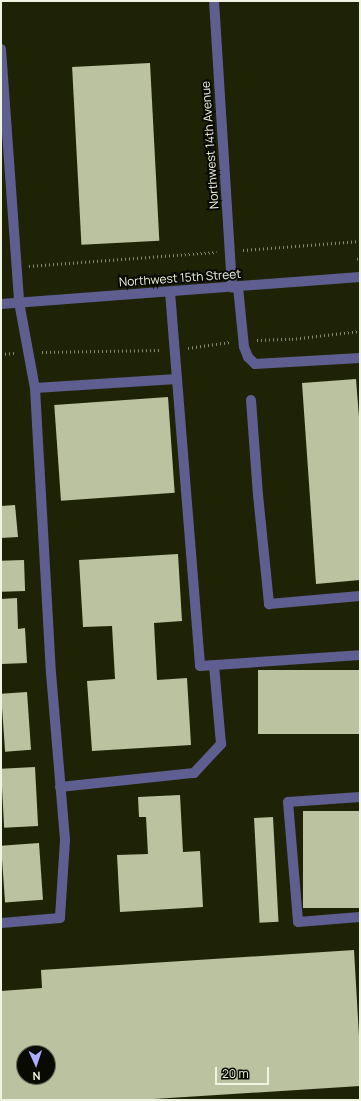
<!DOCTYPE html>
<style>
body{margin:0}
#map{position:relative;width:361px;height:1101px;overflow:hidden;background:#1e2305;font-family:Manrope,sans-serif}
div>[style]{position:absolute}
.building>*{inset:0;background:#bac29f;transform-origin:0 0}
.path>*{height:2.5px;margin-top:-1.25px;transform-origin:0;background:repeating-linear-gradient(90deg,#838870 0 1px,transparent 0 4px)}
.minor>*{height:10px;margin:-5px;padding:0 5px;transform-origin:5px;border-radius:5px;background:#5e5f90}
span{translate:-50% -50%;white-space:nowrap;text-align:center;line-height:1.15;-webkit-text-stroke:4px #090b02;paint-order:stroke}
.street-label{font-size:12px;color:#eff4e1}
.frame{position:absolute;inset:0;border:2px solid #eff4e1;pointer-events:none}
.north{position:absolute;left:16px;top:1045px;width:40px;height:40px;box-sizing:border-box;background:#090b02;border:1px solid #65685b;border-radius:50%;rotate:177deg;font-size:11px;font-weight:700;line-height:16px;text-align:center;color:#eff4e1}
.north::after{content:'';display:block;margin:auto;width:14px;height:18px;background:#adaefb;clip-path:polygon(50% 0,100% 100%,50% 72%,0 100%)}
.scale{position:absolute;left:215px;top:1067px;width:54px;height:18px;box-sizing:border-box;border:2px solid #eff4e1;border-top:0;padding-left:5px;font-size:12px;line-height:14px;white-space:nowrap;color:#eff4e1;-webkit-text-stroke:3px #090b02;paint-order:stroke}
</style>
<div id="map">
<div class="building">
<div style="left:150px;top:63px;width:178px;height:78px;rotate:87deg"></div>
<div style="clip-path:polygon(356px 379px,360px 430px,360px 580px,316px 584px,302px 383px)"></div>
<div style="left:168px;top:397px;width:96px;height:114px;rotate:86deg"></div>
<div style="clip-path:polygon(15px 505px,18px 537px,1px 538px,1px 506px)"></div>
<div style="clip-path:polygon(178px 554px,182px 621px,154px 623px,157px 680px,187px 678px,191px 745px,92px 751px,87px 681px,115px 679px,112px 626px,83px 627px,79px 560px)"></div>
<div style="left:24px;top:560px;width:31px;height:23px;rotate:88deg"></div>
<div style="clip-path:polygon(17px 598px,18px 629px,25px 628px,27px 663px,1px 664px,1px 599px)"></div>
<div style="left:360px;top:670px;width:64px;height:102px;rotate:90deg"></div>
<div style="left:27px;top:692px;width:58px;height:26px;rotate:86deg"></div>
<div style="left:35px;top:767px;width:59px;height:34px;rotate:87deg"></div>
<div style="clip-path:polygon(180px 795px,183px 852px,200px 851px,203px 907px,120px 912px,117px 855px,148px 854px,146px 817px,139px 817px,138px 797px)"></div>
<div style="left:360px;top:811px;width:97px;height:57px;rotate:90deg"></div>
<div style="left:273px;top:817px;width:105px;height:19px;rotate:87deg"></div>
<div style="left:39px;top:843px;width:57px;height:38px;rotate:86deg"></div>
<div style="clip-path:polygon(evenodd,354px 950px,360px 1053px,360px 1086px,138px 1100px,1px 1100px,1px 991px,42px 988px,41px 970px,354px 950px,24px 1053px,48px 1053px,48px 1077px,24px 1077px,24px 1053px)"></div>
</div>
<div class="path">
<div style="left:243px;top:250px;width:117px;rotate:-4.4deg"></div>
<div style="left:357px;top:259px;width:3px;rotate:-18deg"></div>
<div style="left:29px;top:266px;width:188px;rotate:-4.3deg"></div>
<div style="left:257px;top:340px;width:35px;rotate:-2deg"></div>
<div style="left:292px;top:339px;width:68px;rotate:-6.7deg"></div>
<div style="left:188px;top:348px;width:42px;rotate:-8.1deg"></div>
<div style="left:42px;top:352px;width:119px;rotate:-1deg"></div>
<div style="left:1px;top:354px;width:14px;rotate:-4deg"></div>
</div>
<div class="minor">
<div style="left:214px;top:1px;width:287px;rotate:86.4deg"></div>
<div style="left:1px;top:49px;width:254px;rotate:85.9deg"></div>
<div style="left:19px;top:302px;width:87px;rotate:79.5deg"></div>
<div style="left:35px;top:388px;width:285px;rotate:86.8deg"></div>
<div style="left:51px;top:673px;width:168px;rotate:85.2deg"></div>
<div style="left:65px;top:840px;width:78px;rotate:93.7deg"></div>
<div style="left:60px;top:918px;width:59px;rotate:175.2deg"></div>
<div style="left:238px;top:287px;width:60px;rotate:84.3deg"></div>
<div style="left:244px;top:347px;width:11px;rotate:68deg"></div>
<div style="left:248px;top:357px;width:10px;rotate:45deg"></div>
<div style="left:255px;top:364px;width:105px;rotate:-3.3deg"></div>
<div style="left:170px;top:292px;width:375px;rotate:85.4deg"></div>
<div style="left:200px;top:666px;width:160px;rotate:-3.9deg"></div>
<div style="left:1px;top:304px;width:360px;rotate:-4.3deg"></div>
<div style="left:35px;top:388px;width:142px;rotate:-3.6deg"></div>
<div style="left:251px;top:400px;width:95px;rotate:85.8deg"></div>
<div style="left:258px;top:495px;width:110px;rotate:84.2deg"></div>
<div style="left:269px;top:604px;width:91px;rotate:-5deg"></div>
<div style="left:60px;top:787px;width:135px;rotate:-6deg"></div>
<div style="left:194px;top:773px;width:40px;rotate:-47deg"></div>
<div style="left:221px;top:744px;width:79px;rotate:-95.1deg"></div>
<div style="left:360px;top:797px;width:72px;rotate:176deg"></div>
<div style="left:288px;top:802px;width:120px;rotate:85.2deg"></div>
<div style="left:298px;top:922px;width:62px;rotate:-4.6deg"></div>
</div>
<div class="street-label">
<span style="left:210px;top:145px;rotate:-94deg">Northwest 14th Avenue</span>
<span style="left:180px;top:278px;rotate:-4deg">Northwest 15th Street</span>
</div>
<div class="frame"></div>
<div class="north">N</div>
<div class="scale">20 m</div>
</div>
